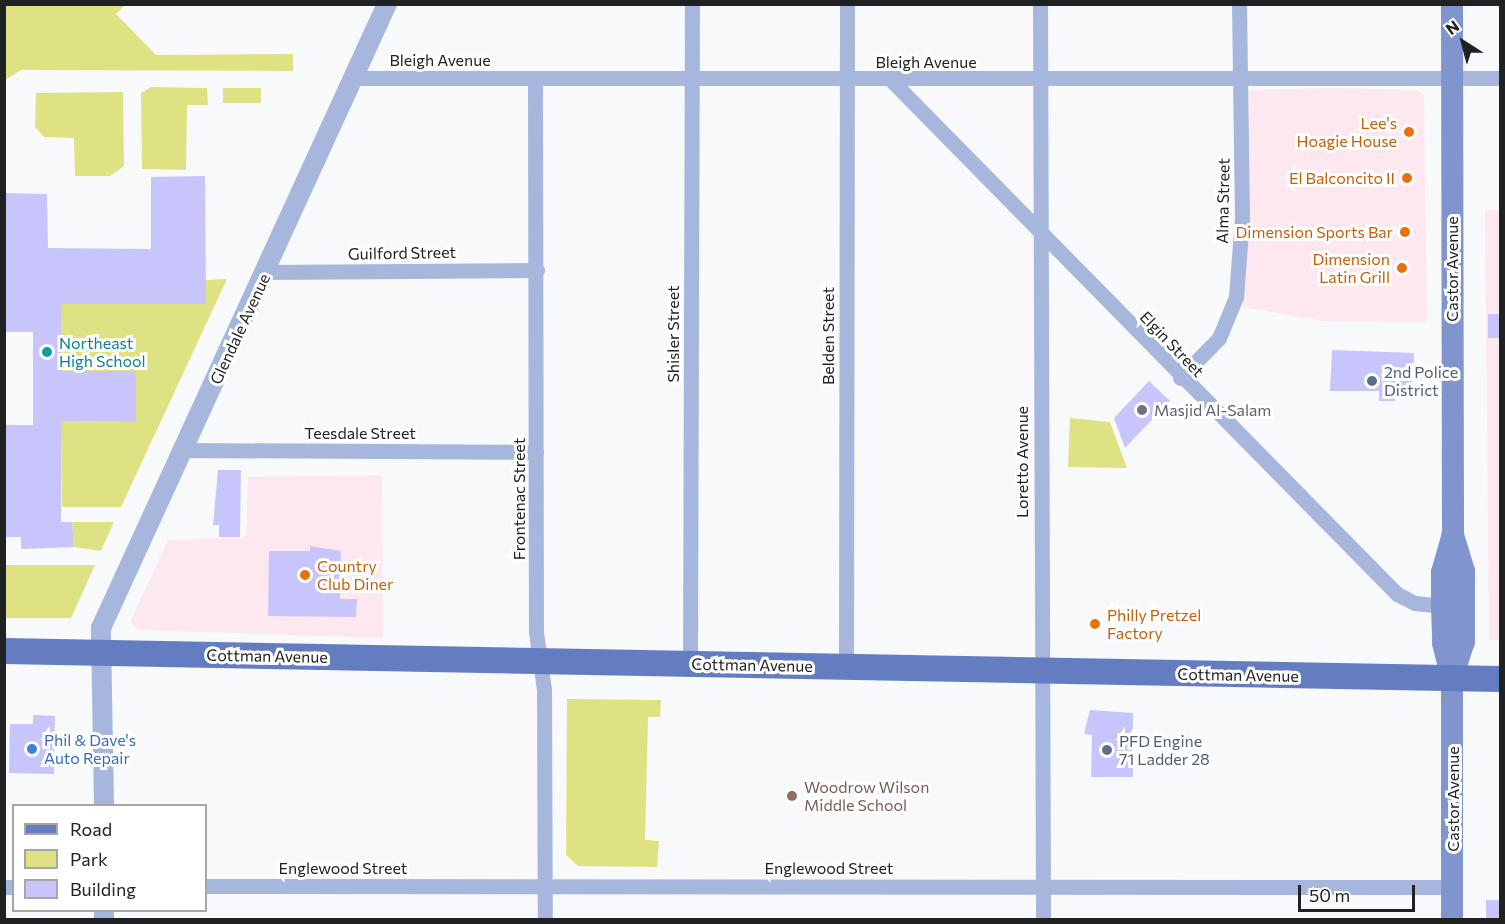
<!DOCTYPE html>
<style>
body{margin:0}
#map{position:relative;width:1505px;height:924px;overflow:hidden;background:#f7f9fb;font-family:Commissioner,sans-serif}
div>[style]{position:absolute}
.commercial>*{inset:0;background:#fde8ef}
.green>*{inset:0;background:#dfe282;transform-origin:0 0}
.building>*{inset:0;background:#c8c5fc;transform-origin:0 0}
.minor>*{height:15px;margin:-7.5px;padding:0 7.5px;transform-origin:7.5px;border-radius:7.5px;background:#a7b6dc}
.tertiary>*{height:20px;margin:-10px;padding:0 10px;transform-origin:10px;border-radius:10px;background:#a7b6dc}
.secondary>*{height:22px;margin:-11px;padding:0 11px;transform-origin:11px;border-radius:11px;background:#8095cd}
.primary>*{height:26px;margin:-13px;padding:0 13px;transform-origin:13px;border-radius:13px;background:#647dc0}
.dots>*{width:16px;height:16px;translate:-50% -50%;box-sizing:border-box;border:3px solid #fff;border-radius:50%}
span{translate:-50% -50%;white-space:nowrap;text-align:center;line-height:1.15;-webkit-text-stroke:6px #fff;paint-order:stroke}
.street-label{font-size:16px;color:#202122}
.food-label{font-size:16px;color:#c56008}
.right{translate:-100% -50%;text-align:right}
.left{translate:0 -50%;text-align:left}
.culture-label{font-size:16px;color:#0d838f}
.service-label{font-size:16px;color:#4e5e75}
.worship-label{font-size:16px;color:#5b616d}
.shop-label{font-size:16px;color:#366cbe}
.education-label{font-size:16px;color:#785e54}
.frame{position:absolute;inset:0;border:6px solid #202122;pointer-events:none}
.legend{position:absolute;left:12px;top:804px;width:195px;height:108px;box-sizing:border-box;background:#fff;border:2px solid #a6a6a7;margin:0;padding:8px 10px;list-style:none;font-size:18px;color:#202122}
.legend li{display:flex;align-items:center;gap:12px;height:30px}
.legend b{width:30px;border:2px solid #a6a6a7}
.north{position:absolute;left:1433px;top:12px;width:60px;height:60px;-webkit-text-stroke:4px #fff;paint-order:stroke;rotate:324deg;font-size:16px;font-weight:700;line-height:24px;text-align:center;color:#202122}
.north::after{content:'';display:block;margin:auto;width:21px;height:27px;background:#202122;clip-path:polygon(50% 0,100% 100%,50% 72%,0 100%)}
.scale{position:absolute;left:1298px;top:885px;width:117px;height:27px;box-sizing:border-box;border:3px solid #202122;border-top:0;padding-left:8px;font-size:18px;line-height:21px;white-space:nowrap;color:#202122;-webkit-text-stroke:4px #fff;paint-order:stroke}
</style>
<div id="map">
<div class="commercial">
<div style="clip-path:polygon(1331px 88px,1416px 90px,1424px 95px,1427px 322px,1323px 321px,1243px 307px,1249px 90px)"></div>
<div style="clip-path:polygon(1485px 210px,1500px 210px,1500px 640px,1489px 640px)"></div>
<div style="clip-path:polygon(382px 475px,383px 638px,138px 630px,130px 622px,168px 540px,246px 537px,248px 477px)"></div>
</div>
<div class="green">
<div style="clip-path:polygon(5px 4px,125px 5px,116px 14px,156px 55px,293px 54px,293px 71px,21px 70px,5px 80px)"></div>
<div style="clip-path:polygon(151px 87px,207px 88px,208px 105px,187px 105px,186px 170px,142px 169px,141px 93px)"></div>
<div style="left:223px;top:88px;width:38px;height:15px"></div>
<div style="clip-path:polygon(123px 92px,124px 166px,110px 176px,75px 176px,74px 138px,44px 137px,35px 127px,36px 93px)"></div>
<div style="clip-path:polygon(227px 279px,121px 507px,62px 507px,62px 421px,136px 422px,136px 371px,61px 371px,62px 304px,205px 304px,205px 280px)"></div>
<div style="clip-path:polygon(1070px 418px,1110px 422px,1127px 468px,1068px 467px)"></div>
<div style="clip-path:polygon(72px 522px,114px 522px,101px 551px,74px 547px)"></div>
<div style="clip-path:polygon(5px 565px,95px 565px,71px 618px,5px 618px)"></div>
<div style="clip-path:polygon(567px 699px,661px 700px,660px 717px,648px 717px,645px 840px,659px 841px,657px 867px,578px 866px,566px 855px)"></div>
</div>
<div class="building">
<div style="clip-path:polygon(205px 176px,206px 304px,62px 304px,61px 371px,136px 371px,136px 422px,62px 421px,61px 522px,72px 522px,74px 547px,21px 549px,21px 537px,4px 537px,4px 425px,33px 425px,33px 332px,4px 332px,4px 193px,47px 194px,48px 248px,151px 249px,151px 177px)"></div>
<div style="left:1488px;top:314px;width:12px;height:24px"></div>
<div style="clip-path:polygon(1332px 350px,1414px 353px,1413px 387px,1395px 387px,1395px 401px,1379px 401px,1379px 391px,1330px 391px)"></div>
<div style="clip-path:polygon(1149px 381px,1170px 401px,1125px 448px,1114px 418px)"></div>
<div style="clip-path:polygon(218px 470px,241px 470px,240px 537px,219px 537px,219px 525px,213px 525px)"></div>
<div style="clip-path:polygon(310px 546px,341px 551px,340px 599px,357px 599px,356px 617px,268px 616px,269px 551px,310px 551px)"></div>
<div style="clip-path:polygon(1090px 710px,1133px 713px,1133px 777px,1091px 777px,1092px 735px,1084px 734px)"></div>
<div style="clip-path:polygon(33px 715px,55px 716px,54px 774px,9px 773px,10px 724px,33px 724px)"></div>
<div style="left:1486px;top:900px;width:14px;height:20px"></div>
</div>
<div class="minor">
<div style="left:1040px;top:4px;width:916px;rotate:89.81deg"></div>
<div style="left:351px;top:78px;width:1149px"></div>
<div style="left:535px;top:79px;width:553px;rotate:89.9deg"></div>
<div style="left:536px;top:632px;width:59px;rotate:82.1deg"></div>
<div style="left:544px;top:690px;width:230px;rotate:89.8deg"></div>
<div style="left:891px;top:80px;width:721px;rotate:45.45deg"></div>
<div style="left:1397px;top:594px;width:20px;rotate:27deg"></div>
<div style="left:1415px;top:603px;width:27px;rotate:6deg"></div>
<div style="left:267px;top:272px;width:270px;rotate:-0.4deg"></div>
<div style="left:1180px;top:378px;width:56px;rotate:-45.7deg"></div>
<div style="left:1219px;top:338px;width:44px;rotate:-67.5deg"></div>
<div style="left:1236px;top:297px;width:79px;rotate:-85.7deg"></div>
<div style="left:1242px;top:218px;width:214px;rotate:-90.8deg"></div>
<div style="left:182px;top:450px;width:354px;rotate:0.3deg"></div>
<div style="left:690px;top:664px;width:660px;rotate:-89.83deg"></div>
<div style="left:846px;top:667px;width:663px;rotate:-89.91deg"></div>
<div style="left:206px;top:886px;width:1246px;rotate:0.05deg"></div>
<div style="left:4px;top:887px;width:10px"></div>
</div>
<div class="tertiary">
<div style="left:104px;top:806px;width:178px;rotate:-91deg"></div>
<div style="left:101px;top:628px;width:686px;rotate:-65.38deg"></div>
<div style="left:104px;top:910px;width:10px;rotate:90deg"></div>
</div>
<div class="secondary">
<div style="left:1452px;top:4px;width:530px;rotate:89.89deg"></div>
<div style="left:1453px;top:534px;width:40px;rotate:106deg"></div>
<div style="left:1442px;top:572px;width:34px;rotate:90deg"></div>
<div style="left:1442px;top:606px;width:37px;rotate:88deg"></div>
<div style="left:1443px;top:643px;width:36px;rotate:76deg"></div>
<div style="left:1452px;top:678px;width:242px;rotate:90deg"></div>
<div style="left:1452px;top:678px;width:38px;rotate:-72deg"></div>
<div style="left:1464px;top:642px;width:71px;rotate:-90deg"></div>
<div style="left:1464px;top:571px;width:39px;rotate:-107deg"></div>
</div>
<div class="primary">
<div style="left:4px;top:651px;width:1496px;rotate:1.07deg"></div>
</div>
<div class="dots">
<div style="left:1409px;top:132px;background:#e8710a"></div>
<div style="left:1407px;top:178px;background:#e8710a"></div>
<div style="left:1405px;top:232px;background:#e8710a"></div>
<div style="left:1402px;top:268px;background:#e8710a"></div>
<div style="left:47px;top:352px;background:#0f9aa8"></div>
<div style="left:1372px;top:381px;background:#5c6f8a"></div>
<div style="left:1142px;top:410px;background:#6b7280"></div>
<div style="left:305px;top:575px;background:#e8710a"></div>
<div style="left:1095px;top:624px;background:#e8710a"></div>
<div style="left:32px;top:749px;background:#3f7fe0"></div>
<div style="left:1107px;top:750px;background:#5c6f8a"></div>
<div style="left:792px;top:796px;background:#8d6e63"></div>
</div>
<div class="street-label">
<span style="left:440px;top:60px">Bleigh Avenue</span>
<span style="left:926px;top:62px">Bleigh Avenue</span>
<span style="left:1223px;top:201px;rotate:-89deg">Alma Street</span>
<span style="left:402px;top:253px;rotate:-1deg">Guilford Street</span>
<span style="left:1452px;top:269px;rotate:-90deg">Castor Avenue</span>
<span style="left:240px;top:329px;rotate:-65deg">Glendale Avenue</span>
<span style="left:673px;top:334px;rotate:-90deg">Shisler Street</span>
<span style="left:828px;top:336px;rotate:-90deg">Belden Street</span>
<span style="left:1172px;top:344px;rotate:46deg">Elgin Street</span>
<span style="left:360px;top:433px">Teesdale Street</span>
<span style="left:1022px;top:462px;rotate:-90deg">Loretto Avenue</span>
<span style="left:519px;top:499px;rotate:-90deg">Frontenac Street</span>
<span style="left:267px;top:656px;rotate:1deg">Cottman Avenue</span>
<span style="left:752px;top:665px;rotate:1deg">Cottman Avenue</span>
<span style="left:1238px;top:675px;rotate:1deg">Cottman Avenue</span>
<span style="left:1453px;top:799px;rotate:-90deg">Castor Avenue</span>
<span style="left:343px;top:868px">Englewood Street</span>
<span style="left:829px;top:868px">Englewood Street</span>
</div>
<div class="food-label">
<span class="right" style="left:1397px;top:132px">Lee's<br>Hoagie House</span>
<span class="right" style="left:1395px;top:178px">El Balconcito II</span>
<span class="right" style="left:1393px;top:232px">Dimension Sports Bar</span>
<span class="right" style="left:1390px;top:268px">Dimension<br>Latin Grill</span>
<span class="left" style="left:317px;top:575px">Country<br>Club Diner</span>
<span class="left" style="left:1107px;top:624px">Philly Pretzel<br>Factory</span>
</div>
<div class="culture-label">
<span class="left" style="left:59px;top:352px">Northeast<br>High School</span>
</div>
<div class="service-label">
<span class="left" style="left:1384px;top:381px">2nd Police<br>District</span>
<span class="left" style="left:1119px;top:750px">PFD Engine<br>71 Ladder 28</span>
</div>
<div class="worship-label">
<span class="left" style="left:1154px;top:410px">Masjid Al-Salam</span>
</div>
<div class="shop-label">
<span class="left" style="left:44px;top:749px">Phil &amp; Dave's<br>Auto Repair</span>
</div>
<div class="education-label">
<span class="left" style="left:804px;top:796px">Woodrow Wilson<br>Middle School</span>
</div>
<div class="frame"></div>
<ul class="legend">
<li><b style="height:8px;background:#647dc0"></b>Road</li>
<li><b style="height:16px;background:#dfe282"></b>Park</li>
<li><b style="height:16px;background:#c8c5fc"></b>Building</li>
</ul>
<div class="north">N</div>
<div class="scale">50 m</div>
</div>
